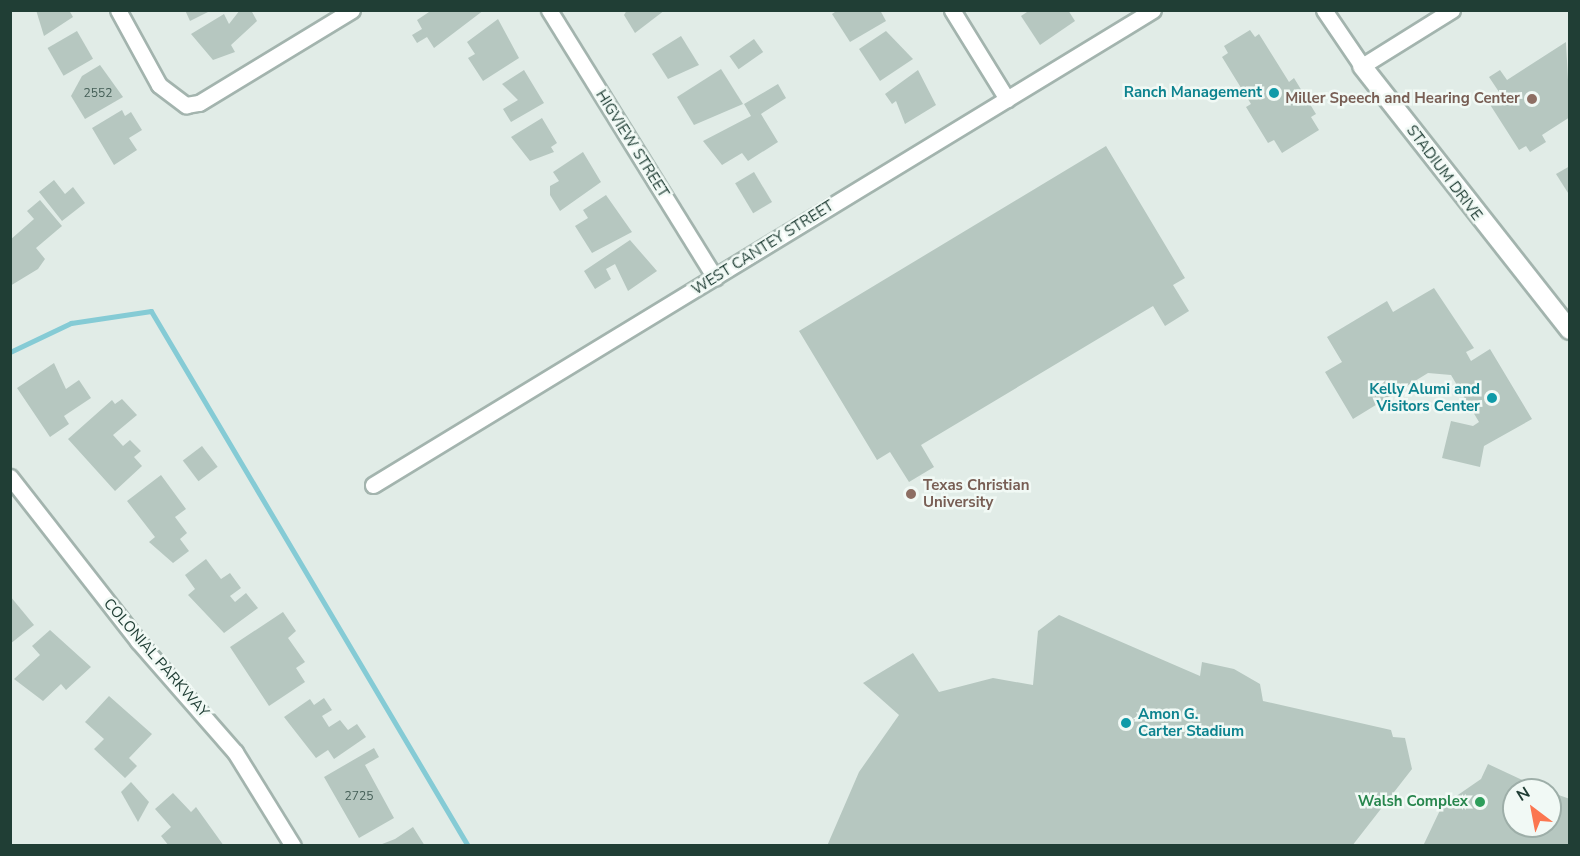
<!DOCTYPE html>
<style>
body{margin:0}
#map{position:relative;width:1580px;height:856px;overflow:hidden;background:#e1ece7;font-family:"Nunito Sans",sans-serif}
div>[style]{position:absolute}
.stream>*{height:5px;margin:-2.5px;padding:0 2.5px;transform-origin:2.5px;border-radius:2.5px;background:#85cbd5}
.building>*{inset:0;background:#b6c7c0;transform-origin:0 0}
.roads{filter:drop-shadow(2px 0 #a3b4ae) drop-shadow(-2px 0 #a3b4ae) drop-shadow(0 2px #a3b4ae) drop-shadow(0 -2px #a3b4ae)}
.street>*{height:15px;margin:-7.5px;padding:0 7.5px;transform-origin:7.5px;border-radius:7.5px;background:#fff}
.secondary>*{height:18px;margin:-9px;padding:0 9px;transform-origin:9px;border-radius:9px;background:#fff}
.dots>*{width:16px;height:16px;translate:-50% -50%;box-sizing:border-box;border:3px solid #f1f9f5;border-radius:50%}
span{translate:-50% -50%;white-space:nowrap;text-align:center;line-height:1.15;-webkit-text-stroke:5px #f1f9f5;paint-order:stroke}
.number-label{font-size:12px;color:#466058}
.number-label span{-webkit-text-stroke-width:0}
.culture-label{font-size:15px;color:#0d838f;font-weight:700}
.right{translate:-100% -50%;text-align:right}
.left{translate:0 -50%;text-align:left}
.education-label{font-size:15px;color:#785e54;font-weight:700}
.street-label{font-size:15px;color:#203e35}
.leisure-label{font-size:15px;color:#27864d;font-weight:700}
.frame{position:absolute;inset:0;border:12px solid #203e35;pointer-events:none}
.north{position:absolute;left:1502px;top:778px;width:60px;height:60px;box-sizing:border-box;background:#f1f9f5;border:2px solid #9daea8;border-radius:50%;rotate:328deg;font-size:16px;font-weight:700;line-height:24px;text-align:center;color:#203e35}
.north::after{content:'';display:block;margin:auto;width:21px;height:27px;background:#fb7650;clip-path:polygon(50% 0,100% 100%,50% 72%,0 100%)}
</style>
<div id="map">
<div class="stream">
<div style="left:10px;top:352px;width:68px;rotate:-25.4deg"></div>
<div style="left:71px;top:323px;width:81px;rotate:-8.5deg"></div>
<div style="left:151px;top:311px;width:622px;rotate:59.35deg"></div>
</div>
<div class="building">
<div style="clip-path:polygon(36px 10px,69px 10px,73px 17px,44px 36px)"></div>
<div style="clip-path:polygon(185px 10px,212px 10px,190px 21px)"></div>
<div style="clip-path:polygon(240px 10px,251px 10px,257px 21px,231px 45px,235px 52px,213px 60px,191px 34px,224px 14px,229px 24px)"></div>
<div style="clip-path:polygon(432px 10px,433px 11px,484px 10px,434px 48px,427px 37px,417px 43px,412px 35px,422px 29px,417px 20px)"></div>
<div style="clip-path:polygon(665px 10px,635px 33px,624px 15px,627px 10px)"></div>
<div style="clip-path:polygon(838px 10px,880px 10px,886px 21px,850px 42px,832px 14px)"></div>
<div style="clip-path:polygon(1030px 10px,1068px 10px,1075px 21px,1040px 45px,1021px 16px)"></div>
<div style="clip-path:polygon(498px 19px,519px 58px,483px 81px,468px 58px,475px 54px,467px 42px)"></div>
<div style="clip-path:polygon(1250px 30px,1255px 37px,1259px 34px,1289px 82px,1294px 78px,1316px 114px,1311px 117px,1319px 130px,1282px 153px,1274px 140px,1268px 143px,1246px 107px,1251px 104px,1222px 57px,1228px 53px,1224px 46px)"></div>
<div style="left:77px;top:31px;width:32px;height:34px;rotate:60deg"></div>
<div style="clip-path:polygon(886px 31px,913px 59px,880px 81px,859px 49px)"></div>
<div style="clip-path:polygon(681px 36px,699px 65px,668px 79px,652px 54px)"></div>
<div style="left:754px;top:39px;width:16px;height:30px;rotate:55deg"></div>
<div style="clip-path:polygon(1566px 42px,1570px 117px,1542px 135px,1546px 142px,1530px 152px,1526px 146px,1519px 150px,1489px 103px,1501px 95px,1489px 77px,1500px 70px,1507px 80px)"></div>
<div style="clip-path:polygon(100px 65px,123px 97px,85px 119px,71px 96px,82px 76px)"></div>
<div style="clip-path:polygon(721px 69px,743px 104px,694px 125px,677px 97px)"></div>
<div style="clip-path:polygon(524px 70px,544px 103px,511px 122px,503px 109px,518px 100px,502px 84px)"></div>
<div style="clip-path:polygon(918px 70px,936px 105px,905px 124px,896px 101px,892px 104px,885px 94px)"></div>
<div style="clip-path:polygon(778px 84px,786px 98px,761px 114px,778px 142px,748px 161px,742px 153px,722px 165px,703px 141px,751px 116px,744px 104px)"></div>
<div style="clip-path:polygon(122px 110px,125px 116px,131px 112px,142px 130px,129px 138px,137px 150px,114px 165px,92px 128px)"></div>
<div style="clip-path:polygon(542px 118px,557px 143px,551px 147px,554px 152px,530px 161px,511px 137px)"></div>
<div style="clip-path:polygon(1106px 146px,1185px 278px,1173px 285px,1189px 311px,1165px 326px,1153px 306px,921px 445px,934px 467px,909px 482px,890px 452px,877px 460px,799px 331px)"></div>
<div style="clip-path:polygon(583px 152px,601px 182px,560px 211px,550px 195px,550px 186px,559px 181px,553px 172px)"></div>
<div style="clip-path:polygon(1570px 166px,1570px 196px,1556px 174px)"></div>
<div style="left:754px;top:172px;width:35px;height:22px;rotate:59deg"></div>
<div style="clip-path:polygon(54px 180px,65px 194px,73px 187px,85px 203px,62px 221px,39px 192px)"></div>
<div style="clip-path:polygon(606px 195px,632px 232px,592px 253px,575px 226px,588px 218px,583px 210px)"></div>
<div style="clip-path:polygon(40px 200px,62px 226px,36px 248px,45px 259px,38px 269px,10px 286px,10px 240px,34px 219px,27px 211px)"></div>
<div style="clip-path:polygon(630px 240px,657px 271px,628px 291px,615px 264px,606px 269px,611px 279px,595px 289px,584px 271px)"></div>
<div style="clip-path:polygon(1434px 288px,1474px 348px,1466px 352px,1471px 361px,1490px 349px,1532px 419px,1484px 446px,1480px 467px,1442px 458px,1451px 421px,1473px 426px,1479px 422px,1451px 375px,1428px 373px,1353px 419px,1325px 372px,1342px 362px,1327px 337px,1387px 301px,1393px 312px)"></div>
<div style="clip-path:polygon(54px 363px,66px 389px,79px 380px,91px 398px,64px 416px,69px 424px,50px 437px,17px 388px)"></div>
<div style="clip-path:polygon(122px 399px,137px 415px,113px 435px,123px 446px,130px 440px,141px 451px,134px 457px,142px 466px,115px 491px,68px 439px,112px 400px,115px 404px)"></div>
<div style="left:202px;top:446px;width:26px;height:24px;rotate:53deg"></div>
<div style="clip-path:polygon(161px 475px,186px 509px,175px 517px,187px 533px,180px 539px,189px 551px,173px 563px,149px 542px,155px 537px,127px 501px)"></div>
<div style="clip-path:polygon(206px 559px,221px 579px,230px 573px,241px 588px,230px 596px,235px 602px,246px 593px,258px 608px,224px 633px,188px 595px,195px 589px,185px 575px)"></div>
<div style="clip-path:polygon(10px 596px,34px 625px,10px 644px)"></div>
<div style="clip-path:polygon(283px 612px,296px 631px,288px 638px,305px 662px,296px 668px,305px 682px,269px 706px,230px 647px)"></div>
<div style="clip-path:polygon(1059px 615px,1200px 676px,1202px 662px,1234px 669px,1260px 684px,1263px 701px,1391px 730px,1393px 737px,1405px 738px,1412px 769px,1352px 846px,827px 846px,859px 772px,899px 715px,863px 683px,913px 653px,939px 692px,993px 678px,1033px 685px,1038px 631px)"></div>
<div style="clip-path:polygon(50px 630px,91px 667px,66px 690px,61px 684px,43px 701px,14px 679px,40px 655px,32px 646px)"></div>
<div style="clip-path:polygon(109px 696px,152px 734px,129px 758px,137px 766px,125px 778px,94px 749px,104px 739px,85px 722px)"></div>
<div style="clip-path:polygon(324px 698px,332px 710px,322px 716px,329px 727px,340px 720px,348px 730px,357px 724px,366px 737px,334px 759px,328px 750px,316px 758px,284px 717px,310px 699px,314px 705px)"></div>
<div style="clip-path:polygon(374px 748px,379px 757px,365px 765px,394px 818px,359px 838px,324px 777px)"></div>
<div style="clip-path:polygon(1488px 764px,1544px 790px,1514px 790px,1514px 826px,1550px 826px,1550px 792px,1570px 799px,1570px 846px,1423px 846px,1442px 806px,1481px 779px)"></div>
<div style="clip-path:polygon(131px 782px,149px 802px,138px 822px,121px 792px)"></div>
<div style="clip-path:polygon(173px 793px,191px 812px,196px 807px,224px 846px,169px 846px,161px 836px,171px 827px,155px 809px)"></div>
<div style="clip-path:polygon(413px 827px,425px 846px,377px 846px,395px 839px)"></div>
</div>
<div class="roads">
<div class="street">
<div style="left:118px;top:10px;width:85px;rotate:61.3deg"></div>
<div style="left:159px;top:85px;width:34px;rotate:37deg"></div>
<div style="left:186px;top:105px;width:13px;rotate:-9deg"></div>
<div style="left:199px;top:103px;width:179px;rotate:-31.3deg"></div>
<div style="left:549px;top:10px;width:315px;rotate:58.2deg"></div>
<div style="left:952px;top:10px;width:105px;rotate:58.3deg"></div>
<div style="left:1324px;top:10px;width:68px;rotate:55.8deg"></div>
<div style="left:1362px;top:66px;width:106px;rotate:-31.9deg"></div>
<div style="left:10px;top:477px;width:208px;rotate:52deg"></div>
<div style="left:138px;top:641px;width:147px;rotate:48.9deg"></div>
<div style="left:235px;top:752px;width:110px;rotate:58.3deg"></div>
<div style="left:373px;top:485px;width:913px;rotate:-31.34deg"></div>
</div>
<div class="secondary">
<div style="left:1362px;top:66px;width:336px;rotate:51.8deg"></div>
</div>
</div>
<div class="dots">
<div style="left:1274px;top:93px;background:#0f9aa8"></div>
<div style="left:1532px;top:99px;background:#8d6e63"></div>
<div style="left:1492px;top:398px;background:#0f9aa8"></div>
<div style="left:911px;top:494px;background:#8d6e63"></div>
<div style="left:1126px;top:723px;background:#0f9aa8"></div>
<div style="left:1480px;top:802px;background:#2e9e5b"></div>
</div>
<div class="number-label">
<span style="left:98px;top:94px">2552</span>
<span style="left:359px;top:797px">2725</span>
</div>
<div class="culture-label">
<span class="right" style="left:1262px;top:93px">Ranch Management</span>
<span class="right" style="left:1480px;top:398px">Kelly Alumi and<br>Visitors Center</span>
<span class="left" style="left:1138px;top:723px">Amon G.<br>Carter Stadium</span>
</div>
<div class="education-label">
<span class="right" style="left:1520px;top:99px">Miller Speech and Hearing Center</span>
<span class="left" style="left:923px;top:494px">Texas Christian<br>University</span>
</div>
<div class="street-label">
<span style="left:632px;top:144px;rotate:58deg">HIGVIEW STREET</span>
<span style="left:1444px;top:173px;rotate:53deg">STADIUM DRIVE</span>
<span style="left:763px;top:248px;rotate:-32deg">WEST CANTEY STREET</span>
<span style="left:156px;top:658px;rotate:49deg">COLONIAL PARKWAY</span>
</div>
<div class="leisure-label">
<span class="right" style="left:1468px;top:802px">Walsh Complex</span>
</div>
<div class="frame"></div>
<div class="north">N</div>
</div>
